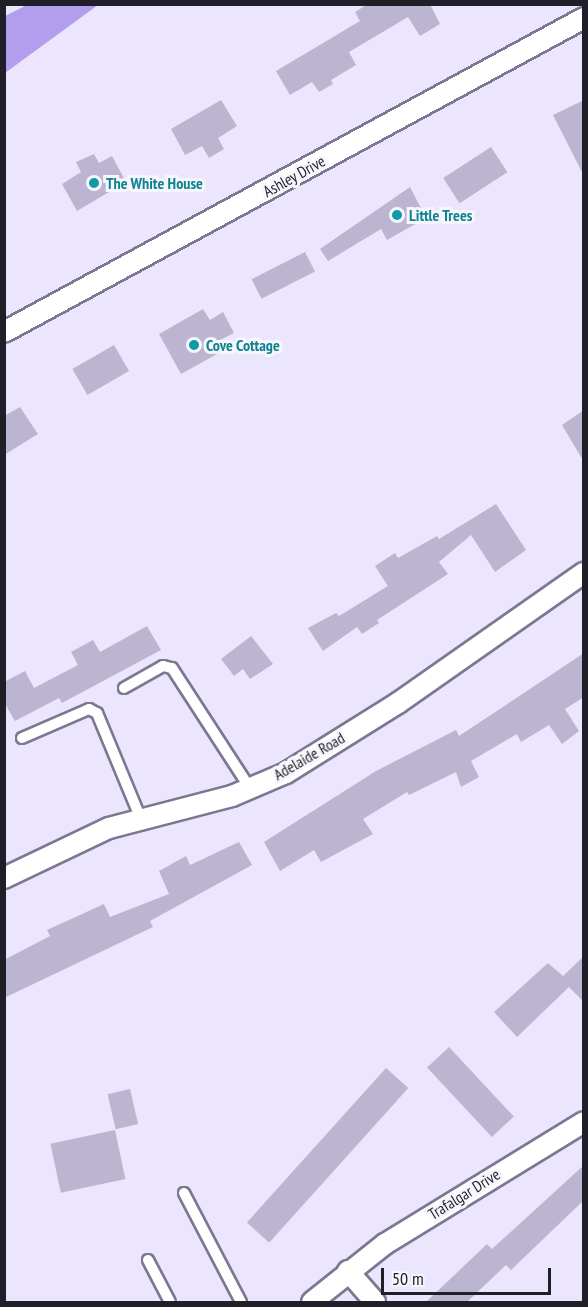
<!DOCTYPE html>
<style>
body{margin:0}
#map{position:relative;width:588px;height:1307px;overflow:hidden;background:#ebe6fd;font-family:"PT Sans Narrow",sans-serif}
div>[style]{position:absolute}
.forest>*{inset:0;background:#b29eed}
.building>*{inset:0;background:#bbb5d1;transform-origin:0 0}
.roads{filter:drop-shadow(2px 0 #7d7791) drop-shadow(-2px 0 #7d7791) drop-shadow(0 2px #7d7791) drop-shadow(0 -2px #7d7791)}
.lane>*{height:10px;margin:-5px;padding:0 5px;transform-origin:5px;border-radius:5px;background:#fff}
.street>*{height:20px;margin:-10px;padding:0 10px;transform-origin:10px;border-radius:10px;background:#fff}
.dots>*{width:16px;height:16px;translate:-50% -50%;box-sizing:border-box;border:3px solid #f7f6fc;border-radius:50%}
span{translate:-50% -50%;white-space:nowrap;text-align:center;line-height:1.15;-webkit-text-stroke:6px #f7f6fc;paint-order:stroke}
.street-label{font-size:16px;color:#201e28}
.culture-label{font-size:16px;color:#0d838f;font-weight:700}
.left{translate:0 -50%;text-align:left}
.frame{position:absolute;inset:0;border:6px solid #201e28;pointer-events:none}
.scale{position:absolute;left:381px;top:1268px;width:170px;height:27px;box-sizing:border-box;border:3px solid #201e28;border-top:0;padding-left:8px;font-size:18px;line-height:21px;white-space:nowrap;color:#201e28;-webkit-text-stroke:4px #f7f6fc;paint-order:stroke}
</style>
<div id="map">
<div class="forest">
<div style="clip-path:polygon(27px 5px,98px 5px,5px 73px,5px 16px)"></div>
</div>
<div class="building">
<div style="clip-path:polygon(368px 4px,430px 4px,440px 24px,420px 36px,408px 17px,349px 52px,356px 65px,331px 80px,333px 84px,319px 92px,312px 82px,290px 95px,276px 71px,360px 21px,355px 12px)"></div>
<div style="clip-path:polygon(221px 100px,237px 126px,218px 138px,224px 149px,209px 158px,202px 146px,185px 155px,171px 129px)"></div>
<div style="clip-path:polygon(584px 100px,584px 176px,553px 115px)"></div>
<div style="left:491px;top:147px;width:30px;height:57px;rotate:57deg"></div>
<div style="clip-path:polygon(94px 154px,99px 163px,112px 156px,126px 182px,77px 211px,62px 184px,81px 172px,76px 162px)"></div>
<div style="clip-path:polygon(410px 187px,426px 218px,387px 240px,381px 229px,328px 261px,320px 249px)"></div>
<div style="left:305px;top:252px;width:22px;height:60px;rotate:63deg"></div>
<div style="clip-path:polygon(203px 309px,210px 320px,223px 312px,234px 333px,220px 340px,226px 349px,181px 374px,159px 334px)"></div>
<div style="left:114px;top:345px;width:30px;height:48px;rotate:60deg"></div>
<div style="clip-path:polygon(20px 407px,38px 434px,4px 455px,4px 416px)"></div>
<div style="clip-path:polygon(584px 410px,584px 462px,562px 425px)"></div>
<div style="clip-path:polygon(496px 504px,526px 550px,495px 572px,471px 535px,439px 562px,448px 574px,377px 620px,379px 623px,362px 634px,357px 627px,323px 651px,308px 628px,336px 613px,339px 616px,388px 586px,375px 566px,395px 553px,398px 558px,437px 536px,439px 539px)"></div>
<div style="clip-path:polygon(147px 626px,161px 650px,62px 703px,59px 698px,15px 721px,4px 702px,4px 682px,25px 671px,34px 688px,78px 665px,71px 652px,93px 640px,100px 652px)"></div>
<div style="clip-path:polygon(251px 636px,273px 664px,250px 679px,243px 669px,234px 676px,221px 659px)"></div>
<div style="clip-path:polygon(584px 653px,584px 697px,565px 709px,579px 731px,562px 744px,549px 725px,521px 742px,517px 734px,471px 761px,479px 777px,461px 787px,456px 772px,409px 795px,407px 792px,363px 819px,373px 834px,321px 862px,314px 850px,280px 871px,264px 842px,376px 771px,456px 730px,459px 736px)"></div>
<div style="clip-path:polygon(239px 842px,252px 865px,150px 921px,153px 927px,4px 998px,4px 960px,50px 936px,47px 930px,104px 904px,110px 917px,169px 894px,159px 871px,186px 856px,190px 865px)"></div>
<div style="clip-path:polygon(584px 956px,584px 1002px,569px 987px,517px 1037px,494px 1012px,548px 963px,563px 976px)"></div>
<div style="left:449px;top:1047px;width:95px;height:30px;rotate:47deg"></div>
<div style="left:386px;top:1068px;width:30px;height:208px;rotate:42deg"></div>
<div style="left:130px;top:1089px;width:36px;height:23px;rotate:77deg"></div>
<div style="left:115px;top:1130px;width:50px;height:66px;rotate:78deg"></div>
<div style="clip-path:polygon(584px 1165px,584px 1200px,511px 1270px,506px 1265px,467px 1302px,426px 1302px,487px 1244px,492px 1249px)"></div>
</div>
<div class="roads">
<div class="lane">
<div style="left:124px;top:688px;width:45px;rotate:-29.4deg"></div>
<div style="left:163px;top:666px;width:9px;rotate:13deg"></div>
<div style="left:172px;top:668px;width:143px;rotate:57deg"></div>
<div style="left:22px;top:738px;width:73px;rotate:-23.4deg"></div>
<div style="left:89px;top:709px;width:9px;rotate:27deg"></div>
<div style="left:97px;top:713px;width:115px;rotate:67.5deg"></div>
<div style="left:184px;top:1193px;width:123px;rotate:62.4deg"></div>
<div style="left:148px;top:1260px;width:47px;rotate:62.4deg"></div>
</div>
<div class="street">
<div style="left:4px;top:332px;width:660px;rotate:-28.43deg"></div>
<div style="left:4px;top:878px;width:116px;rotate:-25.5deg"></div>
<div style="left:109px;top:828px;width:127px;rotate:-14.6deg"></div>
<div style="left:232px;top:796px;width:59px;rotate:-23.1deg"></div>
<div style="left:286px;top:773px;width:132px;rotate:-32deg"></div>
<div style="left:398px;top:703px;width:227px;rotate:-35deg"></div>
<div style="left:348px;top:1271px;width:41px;rotate:48.9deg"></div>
<div style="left:312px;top:1302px;width:93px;rotate:-38.5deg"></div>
<div style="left:385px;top:1244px;width:233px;rotate:-31.5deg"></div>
</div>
</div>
<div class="dots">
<div style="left:94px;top:183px;background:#0f9aa8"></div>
<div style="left:397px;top:215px;background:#0f9aa8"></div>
<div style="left:194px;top:345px;background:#0f9aa8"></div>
</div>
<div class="street-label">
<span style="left:294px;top:176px;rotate:-29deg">Ashley Drive</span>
<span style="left:309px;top:756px;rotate:-30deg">Adelaide Road</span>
<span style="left:464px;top:1194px;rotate:-32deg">Trafalgar Drive</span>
</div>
<div class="culture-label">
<span class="left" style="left:106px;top:183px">The White House</span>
<span class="left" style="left:409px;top:215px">Little Trees</span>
<span class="left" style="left:206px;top:345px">Cove Cottage</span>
</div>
<div class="frame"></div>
<div class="scale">50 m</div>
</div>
